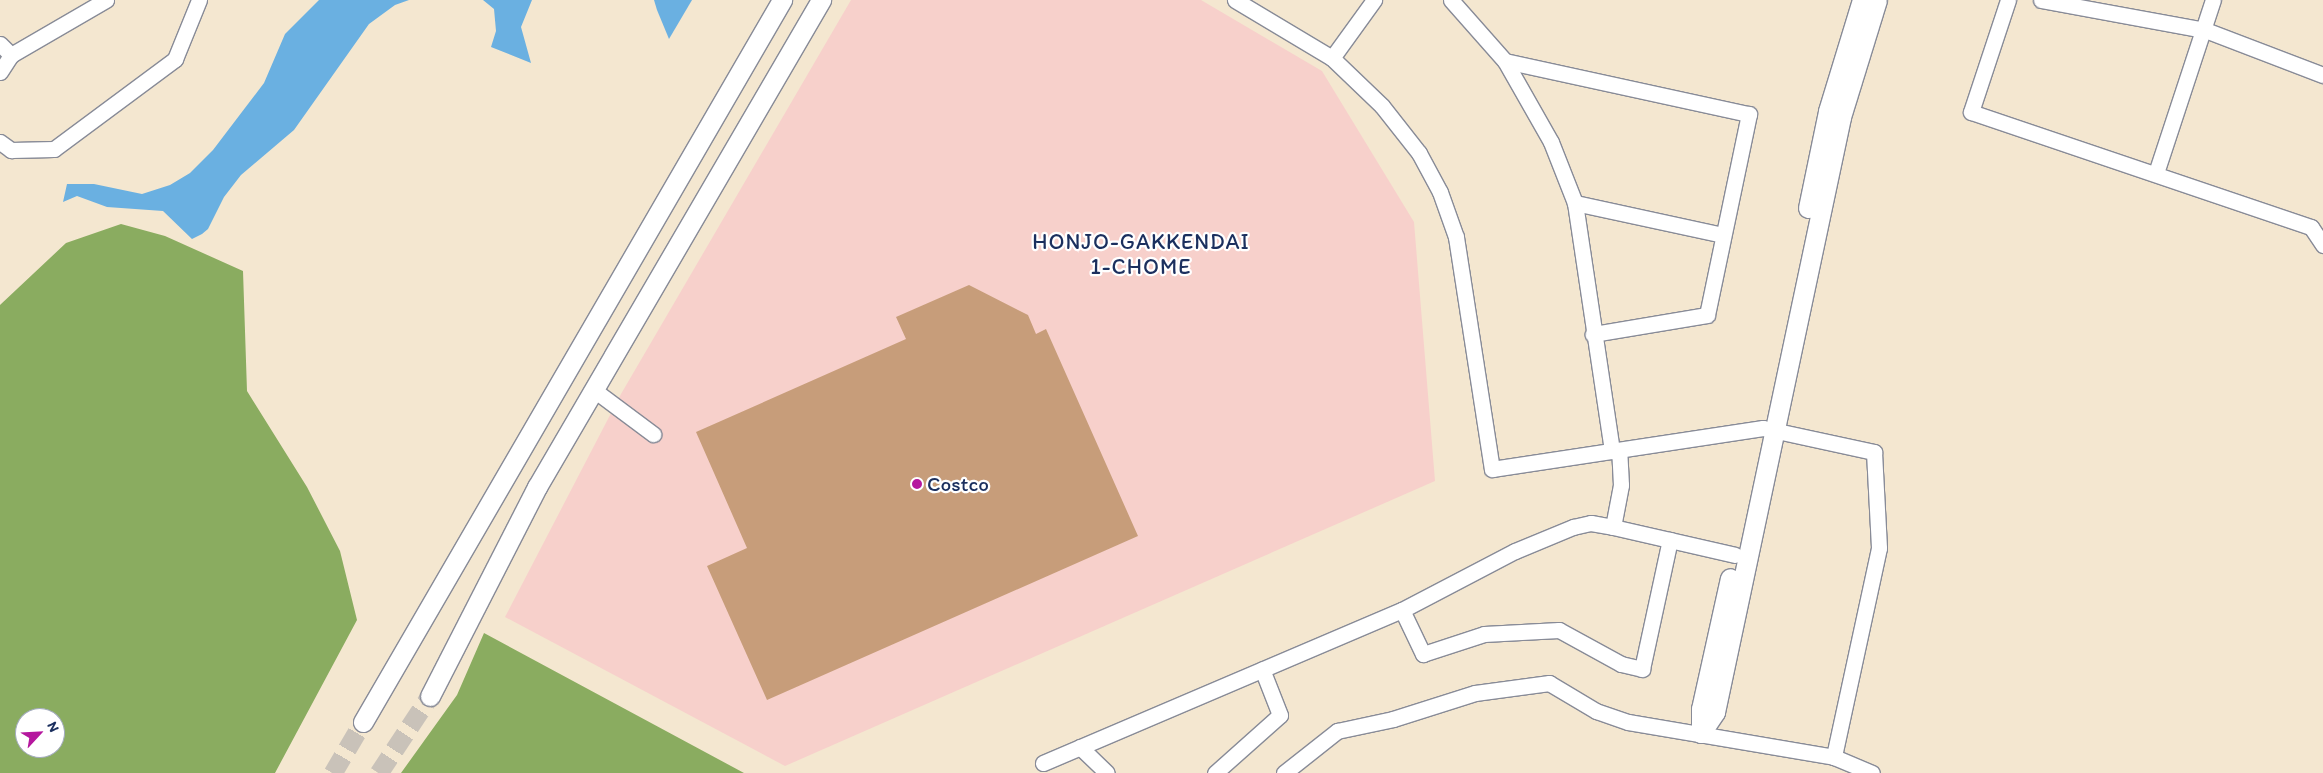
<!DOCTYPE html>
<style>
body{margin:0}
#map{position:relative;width:2323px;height:773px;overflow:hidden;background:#f4e7d0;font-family:Itim,sans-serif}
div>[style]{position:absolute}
.built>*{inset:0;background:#f7d0cb}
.forest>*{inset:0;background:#8aac60}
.water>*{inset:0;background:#6ab0e1}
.building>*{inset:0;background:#c79d7a}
.tertiary-tunnel>*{height:19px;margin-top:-9.5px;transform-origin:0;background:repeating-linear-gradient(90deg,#c9c2b9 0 19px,transparent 0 28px)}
.roads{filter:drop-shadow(1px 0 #888b97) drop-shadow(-1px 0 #888b97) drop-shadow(0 1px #888b97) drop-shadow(0 -1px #888b97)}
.minor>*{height:15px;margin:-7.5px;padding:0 7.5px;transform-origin:7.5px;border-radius:7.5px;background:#fff}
.tertiary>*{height:19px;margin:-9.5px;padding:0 9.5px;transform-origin:9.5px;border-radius:9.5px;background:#fff}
.dots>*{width:14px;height:14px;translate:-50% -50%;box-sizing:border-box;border:2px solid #fff;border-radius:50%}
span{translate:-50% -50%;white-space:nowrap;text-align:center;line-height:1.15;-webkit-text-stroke:4.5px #fff;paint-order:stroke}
.poi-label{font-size:21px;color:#1b2f5e}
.left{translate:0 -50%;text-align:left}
.neighbourhood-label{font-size:22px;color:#1b2f5e;letter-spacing:1px}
.north{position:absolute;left:15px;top:708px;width:50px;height:50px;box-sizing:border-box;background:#fff;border:1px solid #a4acbf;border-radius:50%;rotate:65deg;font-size:14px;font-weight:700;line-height:20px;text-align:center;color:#1b2f5e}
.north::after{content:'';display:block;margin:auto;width:18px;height:22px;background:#b5179e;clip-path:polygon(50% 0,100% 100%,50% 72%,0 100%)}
</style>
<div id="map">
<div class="built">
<div style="clip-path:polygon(851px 0,1201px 0,1322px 71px,1414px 222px,1435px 481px,785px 766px,505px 617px,621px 394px)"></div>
</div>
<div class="forest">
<div style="clip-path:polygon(evenodd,121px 224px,165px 236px,243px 271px,247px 391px,307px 487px,340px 551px,357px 620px,275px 773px,0 773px,0 305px,66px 243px,121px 224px,25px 718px,55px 718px,55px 748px,25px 748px,25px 718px)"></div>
<div style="clip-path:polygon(484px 633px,744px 773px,401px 773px,457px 695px)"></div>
</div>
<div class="water">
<div style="clip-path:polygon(319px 0,409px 0,395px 5px,369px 24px,294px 130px,241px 175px,224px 197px,208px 229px,202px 234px,192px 239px,163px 211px,107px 207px,77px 196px,63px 202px,67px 184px,94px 184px,142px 194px,170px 185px,190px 173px,213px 150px,264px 83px,285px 34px)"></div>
<div style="clip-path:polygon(483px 0,532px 0,521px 27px,531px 63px,491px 47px,496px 31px,494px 9px)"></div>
<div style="clip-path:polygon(654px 0,692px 0,669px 39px,657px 10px)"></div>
</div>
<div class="building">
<div style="clip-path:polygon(969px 285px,1028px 315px,1036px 334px,1046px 329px,1138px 536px,767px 700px,707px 566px,747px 548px,696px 432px,906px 339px,896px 317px)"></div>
</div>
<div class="tertiary-tunnel">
<div style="left:333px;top:773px;width:59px;rotate:-59.5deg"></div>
<div style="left:379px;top:773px;width:92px;rotate:-56.5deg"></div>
</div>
<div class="roads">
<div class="minor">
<div style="left:1235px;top:0;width:113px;rotate:30.9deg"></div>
<div style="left:1332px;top:58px;width:69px;rotate:43.8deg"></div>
<div style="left:1382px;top:106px;width:60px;rotate:51.8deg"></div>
<div style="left:1419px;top:153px;width:44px;rotate:61.7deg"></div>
<div style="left:1440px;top:192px;width:48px;rotate:70.4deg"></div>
<div style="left:1456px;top:237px;width:235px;rotate:81.2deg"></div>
<div style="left:1492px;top:469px;width:274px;rotate:-8.6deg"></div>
<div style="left:1763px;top:428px;width:114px;rotate:12.2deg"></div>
<div style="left:1874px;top:452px;width:96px;rotate:87deg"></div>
<div style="left:1879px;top:548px;width:214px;rotate:102.2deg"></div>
<div style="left:1451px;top:0;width:81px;rotate:48.5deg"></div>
<div style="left:1505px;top:61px;width:93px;rotate:60.4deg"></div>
<div style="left:1551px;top:142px;width:66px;rotate:68.5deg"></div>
<div style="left:1575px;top:203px;width:251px;rotate:81.5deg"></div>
<div style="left:2008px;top:0;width:118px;rotate:108.3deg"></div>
<div style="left:1971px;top:112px;width:359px;rotate:18.7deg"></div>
<div style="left:2311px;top:227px;width:22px;rotate:56deg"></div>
<div style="left:2041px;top:0;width:167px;rotate:10.4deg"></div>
<div style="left:2205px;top:30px;width:126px;rotate:20.9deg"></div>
<div style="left:0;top:44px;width:16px;rotate:45deg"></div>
<div style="left:1332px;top:58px;width:72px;rotate:-54.1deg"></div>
<div style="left:1505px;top:61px;width:250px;rotate:12.3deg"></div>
<div style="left:1749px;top:114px;width:205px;rotate:101.8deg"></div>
<div style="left:1707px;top:315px;width:116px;rotate:170.5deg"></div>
<div style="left:0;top:72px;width:20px;rotate:-57deg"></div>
<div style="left:11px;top:55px;width:110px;rotate:-30.1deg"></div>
<div style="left:0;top:142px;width:14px;rotate:36deg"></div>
<div style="left:11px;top:150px;width:43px;rotate:-1.3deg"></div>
<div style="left:54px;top:149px;width:151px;rotate:-36.6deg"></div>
<div style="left:175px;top:59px;width:64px;rotate:-67.9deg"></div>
<div style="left:2156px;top:173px;width:182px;rotate:-71.8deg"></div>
<div style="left:1575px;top:203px;width:151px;rotate:12.2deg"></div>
<div style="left:594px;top:390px;width:74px;rotate:36.7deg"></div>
<div style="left:1613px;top:527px;width:43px;rotate:-79.2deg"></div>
<div style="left:1621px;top:485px;width:34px;rotate:-93deg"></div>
<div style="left:1402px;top:610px;width:49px;rotate:64.5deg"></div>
<div style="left:1423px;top:654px;width:64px;rotate:-18.2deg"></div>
<div style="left:1484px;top:634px;width:75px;rotate:-3.1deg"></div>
<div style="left:1559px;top:630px;width:71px;rotate:28.7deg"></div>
<div style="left:1621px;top:664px;width:22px;rotate:13deg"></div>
<div style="left:1642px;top:669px;width:132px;rotate:-77.8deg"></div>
<div style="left:1080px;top:747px;width:37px;rotate:44deg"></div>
<div style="left:1043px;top:763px;width:390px;rotate:-23.1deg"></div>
<div style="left:1402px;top:610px;width:127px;rotate:-27.6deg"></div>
<div style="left:1515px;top:551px;width:63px;rotate:-22.5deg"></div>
<div style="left:1573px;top:527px;width:18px;rotate:-13deg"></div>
<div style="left:1591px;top:523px;width:22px;rotate:10deg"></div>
<div style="left:1613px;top:527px;width:125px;rotate:12.9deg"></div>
<div style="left:1215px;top:773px;width:87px;rotate:-41.7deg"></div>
<div style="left:1280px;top:715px;width:49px;rotate:-111.4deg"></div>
<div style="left:1284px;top:773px;width:68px;rotate:-38.4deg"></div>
<div style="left:1337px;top:731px;width:57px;rotate:-12.1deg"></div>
<div style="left:1393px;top:719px;width:86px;rotate:-17.6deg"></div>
<div style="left:1475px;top:693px;width:75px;rotate:-7.7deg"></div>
<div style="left:1549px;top:683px;width:55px;rotate:30.8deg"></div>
<div style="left:1596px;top:711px;width:34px;rotate:19deg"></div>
<div style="left:1628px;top:722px;width:209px;rotate:9.6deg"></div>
<div style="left:1834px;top:757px;width:41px;rotate:22.8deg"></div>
</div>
<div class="tertiary">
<div style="left:1808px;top:208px;width:99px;rotate:-78.3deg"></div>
<div style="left:1828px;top:111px;width:116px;rotate:-73deg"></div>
<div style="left:430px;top:696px;width:235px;rotate:-62.9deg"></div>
<div style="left:537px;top:487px;width:564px;rotate:-59.75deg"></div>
<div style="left:363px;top:722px;width:835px;rotate:-59.87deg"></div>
<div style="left:1701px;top:733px;width:25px;rotate:-56deg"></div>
<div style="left:1715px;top:712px;width:608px;rotate:-78.04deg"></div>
<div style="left:1841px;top:117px;width:122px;rotate:-72.9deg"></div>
<div style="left:1701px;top:733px;width:24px;rotate:-90deg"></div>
<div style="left:1701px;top:709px;width:134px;rotate:-77.5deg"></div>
</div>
</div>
<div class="dots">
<div style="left:917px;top:484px;background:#b5179e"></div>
</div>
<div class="poi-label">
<span class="left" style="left:927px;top:484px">Costco</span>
</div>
<div class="neighbourhood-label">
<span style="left:1141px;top:254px">HONJO-GAKKENDAI<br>1-CHOME</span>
</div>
<div class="north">N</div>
</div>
